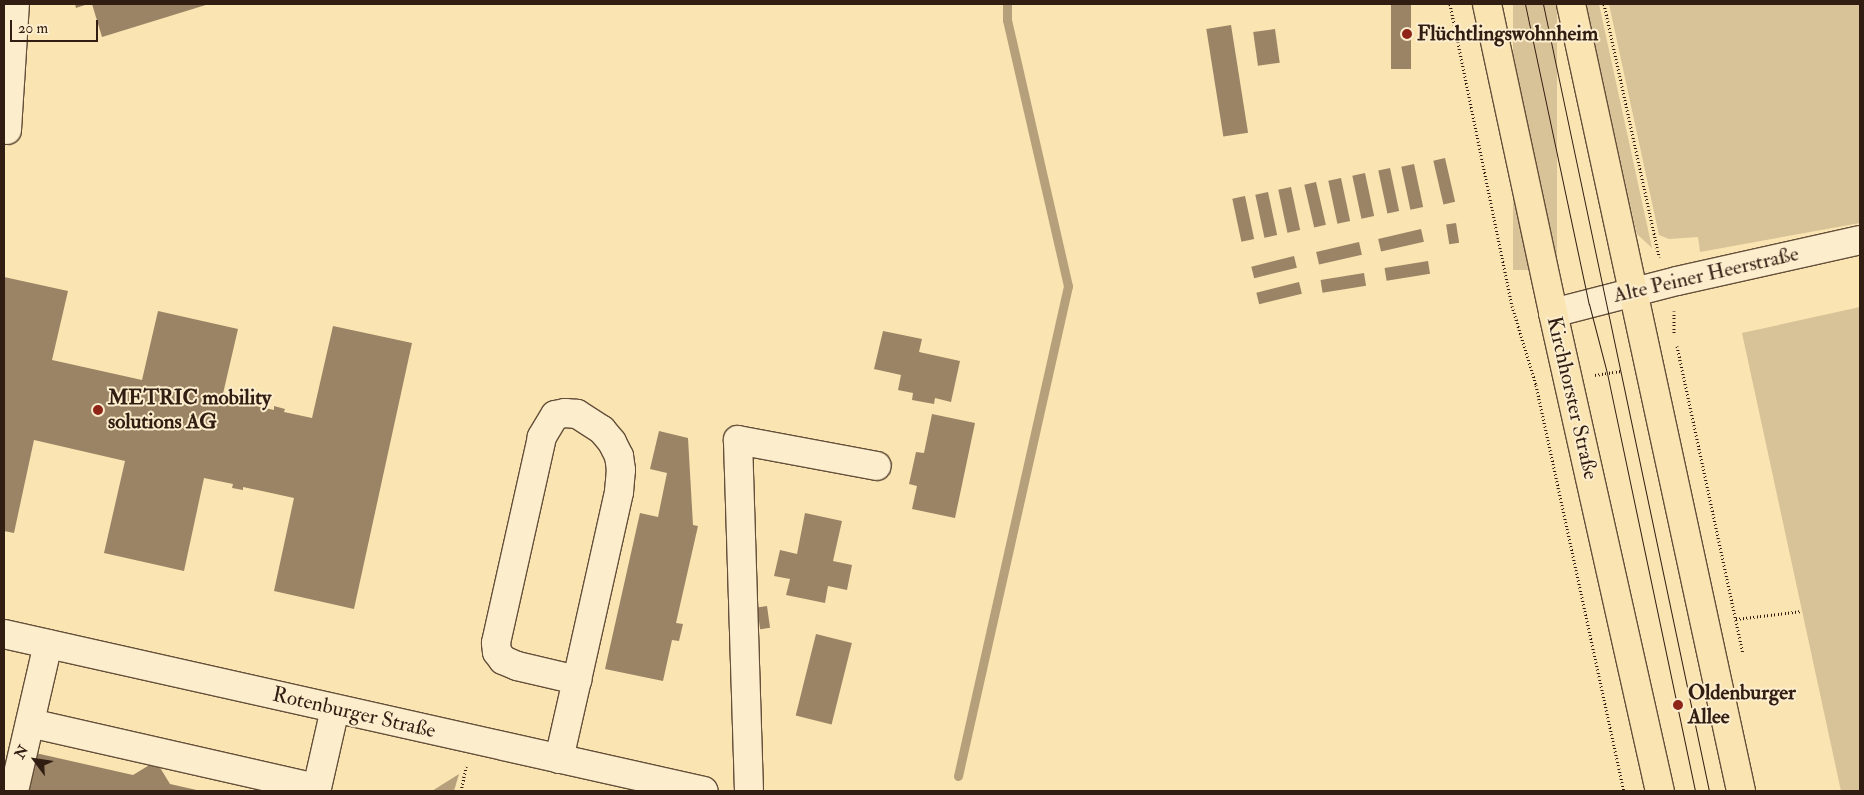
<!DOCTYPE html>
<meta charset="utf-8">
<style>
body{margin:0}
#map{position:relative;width:1864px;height:795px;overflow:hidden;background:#fae4b2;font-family:"IM FELL Double Pica",serif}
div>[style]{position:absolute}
.green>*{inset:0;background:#d8c297;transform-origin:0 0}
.water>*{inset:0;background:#b6a07c}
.stream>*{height:9px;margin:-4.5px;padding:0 4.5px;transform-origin:4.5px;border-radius:4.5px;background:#b6a07c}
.building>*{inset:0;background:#9a8465;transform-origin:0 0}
.path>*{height:3px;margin-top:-1.5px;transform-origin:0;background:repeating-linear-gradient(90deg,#321d12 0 1px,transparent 0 3.5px)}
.roads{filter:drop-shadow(1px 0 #644f3a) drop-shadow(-1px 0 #644f3a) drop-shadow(0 1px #644f3a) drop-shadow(0 -1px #644f3a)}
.minor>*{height:28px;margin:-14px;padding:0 14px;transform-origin:14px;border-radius:14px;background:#fcedcd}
.major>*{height:28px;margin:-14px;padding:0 14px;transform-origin:14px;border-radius:14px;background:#fae4b2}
.tram>*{height:1px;margin:-0.5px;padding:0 0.5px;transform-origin:0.5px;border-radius:0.5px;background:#321d12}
.dots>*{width:14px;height:14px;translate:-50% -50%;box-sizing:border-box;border:2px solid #fcedcd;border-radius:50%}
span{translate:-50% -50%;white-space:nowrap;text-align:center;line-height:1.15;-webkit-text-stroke:4px #fcedcd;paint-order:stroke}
.poi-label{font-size:21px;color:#321d12;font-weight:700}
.left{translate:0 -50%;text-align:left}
.street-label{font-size:21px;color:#321d12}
.frame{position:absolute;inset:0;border:5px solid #321d12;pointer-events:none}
.north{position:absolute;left:10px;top:735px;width:50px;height:50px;-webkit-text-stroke:4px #fcedcd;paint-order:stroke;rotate:301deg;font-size:14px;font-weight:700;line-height:20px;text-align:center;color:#321d12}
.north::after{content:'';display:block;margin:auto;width:18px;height:22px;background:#321d12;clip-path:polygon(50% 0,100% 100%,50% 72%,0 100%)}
.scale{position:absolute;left:10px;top:20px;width:88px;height:22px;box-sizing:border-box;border:2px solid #321d12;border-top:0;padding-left:6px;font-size:15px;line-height:18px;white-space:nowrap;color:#321d12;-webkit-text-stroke:4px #fcedcd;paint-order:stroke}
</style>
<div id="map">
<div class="green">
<div style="left:1513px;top:4px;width:44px;height:266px"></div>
<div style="clip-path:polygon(1586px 4px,1599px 4px,1652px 248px,1637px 234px,1634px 222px)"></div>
<div style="clip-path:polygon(1609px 4px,1860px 4px,1860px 223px,1700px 252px,1698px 237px,1669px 239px,1659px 235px)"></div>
<div style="clip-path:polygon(1860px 307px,1860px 791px,1841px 791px,1742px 333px)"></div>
</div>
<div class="water">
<div style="clip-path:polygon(459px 774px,454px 791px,432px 791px)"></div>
</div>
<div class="stream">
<div style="left:958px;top:776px;width:502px;rotate:-77.35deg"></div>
<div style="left:1068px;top:286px;width:273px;rotate:-102.9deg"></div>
<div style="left:1007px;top:20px;width:16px;rotate:-90deg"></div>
</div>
<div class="building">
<div style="clip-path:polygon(75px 4px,88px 4px,76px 8px)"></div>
<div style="clip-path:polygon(92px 4px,209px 4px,102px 37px)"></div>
<div style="left:1391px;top:4px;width:20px;height:65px"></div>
<div style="left:1231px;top:25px;width:109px;height:25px;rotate:81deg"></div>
<div style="left:1275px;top:29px;width:34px;height:22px;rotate:82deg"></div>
<div style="left:1445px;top:158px;width:45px;height:12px;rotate:77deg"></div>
<div style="left:1414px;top:164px;width:44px;height:13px;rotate:78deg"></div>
<div style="left:1390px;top:168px;width:44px;height:12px;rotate:78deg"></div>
<div style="left:1365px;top:173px;width:44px;height:13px;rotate:78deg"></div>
<div style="left:1341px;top:178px;width:44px;height:13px;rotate:78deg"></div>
<div style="left:1316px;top:182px;width:44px;height:12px;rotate:77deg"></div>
<div style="left:1291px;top:187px;width:44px;height:13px;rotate:78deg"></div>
<div style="left:1268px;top:192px;width:44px;height:13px;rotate:78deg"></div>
<div style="left:1245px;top:196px;width:44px;height:13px;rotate:78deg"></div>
<div style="left:1456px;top:223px;width:20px;height:10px;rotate:81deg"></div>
<div style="left:1421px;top:229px;width:13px;height:44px;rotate:77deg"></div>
<div style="left:1359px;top:242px;width:13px;height:44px;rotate:77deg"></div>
<div style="left:1294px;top:256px;width:12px;height:44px;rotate:76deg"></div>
<div style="left:1428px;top:261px;width:13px;height:44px;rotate:81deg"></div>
<div style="left:1364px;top:273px;width:13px;height:44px;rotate:81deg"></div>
<div style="clip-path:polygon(4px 277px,68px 291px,52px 360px,142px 380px,158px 311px,238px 329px,222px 398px,274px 410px,274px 406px,285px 409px,284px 412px,312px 418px,333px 326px,412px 343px,354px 609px,274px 591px,294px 498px,243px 487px,243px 490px,232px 488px,233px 484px,204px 478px,184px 571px,104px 553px,125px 461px,34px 440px,14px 533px,4px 531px)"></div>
<div style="left:1299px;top:282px;width:12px;height:44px;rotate:76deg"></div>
<div style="clip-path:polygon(883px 331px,922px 339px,919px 352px,960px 361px,951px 402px,935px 398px,934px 404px,912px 400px,913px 393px,898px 390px,901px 375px,874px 369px)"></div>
<div style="clip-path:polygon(932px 414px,975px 423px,955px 518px,912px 509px,917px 486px,909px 484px,916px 452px,924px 453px)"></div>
<div style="clip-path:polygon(659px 431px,688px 438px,693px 525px,698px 526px,676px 623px,683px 624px,679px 641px,672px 640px,663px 681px,605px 669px,640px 513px,658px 517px,667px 473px,650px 469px)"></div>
<div style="clip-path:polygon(805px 513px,842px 521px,833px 561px,852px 565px,847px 590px,828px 586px,825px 603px,786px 595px,790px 579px,774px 576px,780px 550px,797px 554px)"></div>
<div style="left:767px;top:606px;width:22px;height:10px;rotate:82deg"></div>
<div style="left:816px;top:634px;width:37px;height:84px;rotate:14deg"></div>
<div style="clip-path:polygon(31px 752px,133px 775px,156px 761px,170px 784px,201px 791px,22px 791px)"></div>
</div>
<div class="path">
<div style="left:1450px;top:4px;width:308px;rotate:78.4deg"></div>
<div style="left:1512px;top:306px;width:83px;rotate:73.1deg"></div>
<div style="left:1536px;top:385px;width:415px;rotate:77.8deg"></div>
<div style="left:1604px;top:4px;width:259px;rotate:77.7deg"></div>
<div style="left:1674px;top:311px;width:24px;rotate:90deg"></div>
<div style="left:1677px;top:346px;width:314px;rotate:77.9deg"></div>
<div style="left:1595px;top:375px;width:26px;rotate:-9deg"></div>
<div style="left:1736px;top:619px;width:66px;rotate:-6.9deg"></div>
<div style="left:461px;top:791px;width:25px;rotate:-78deg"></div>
</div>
<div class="roads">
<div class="minor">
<div style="left:7px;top:130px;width:126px;rotate:-86.4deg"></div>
<div style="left:1553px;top:313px;width:128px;rotate:-14.5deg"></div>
<div style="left:1677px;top:281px;width:188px;rotate:-12.6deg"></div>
<div style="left:4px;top:634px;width:717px;rotate:12.64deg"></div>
<div style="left:30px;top:723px;width:294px;rotate:12.8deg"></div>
<div style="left:317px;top:788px;width:81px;rotate:-77.2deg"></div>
<div style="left:559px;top:759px;width:81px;rotate:-77.2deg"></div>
<div style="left:577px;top:680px;width:193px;rotate:-77.4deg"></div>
<div style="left:619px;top:492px;width:22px;rotate:-85deg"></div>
<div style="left:621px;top:470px;width:14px;rotate:-98deg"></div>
<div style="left:619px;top:456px;width:16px;rotate:-117deg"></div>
<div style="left:612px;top:442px;width:16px;rotate:-130deg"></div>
<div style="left:602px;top:430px;width:30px;rotate:-147deg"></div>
<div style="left:577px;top:414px;width:12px;rotate:-175deg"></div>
<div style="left:565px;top:413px;width:10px;rotate:169deg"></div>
<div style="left:555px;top:415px;width:26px;rotate:121deg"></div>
<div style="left:542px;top:437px;width:211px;rotate:102.6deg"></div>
<div style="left:496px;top:643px;width:9px;rotate:84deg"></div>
<div style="left:497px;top:652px;width:10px;rotate:53deg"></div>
<div style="left:503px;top:660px;width:15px;rotate:23deg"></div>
<div style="left:517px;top:666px;width:62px;rotate:13.1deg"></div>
<div style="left:14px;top:791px;width:151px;rotate:-77deg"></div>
<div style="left:749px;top:791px;width:351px;rotate:-91.8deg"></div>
<div style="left:738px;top:440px;width:141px;rotate:10.6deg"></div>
</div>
<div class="major">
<div style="left:1487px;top:4px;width:316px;rotate:77.9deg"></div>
<div style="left:1553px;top:313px;width:490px;rotate:77.4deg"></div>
<div style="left:1571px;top:4px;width:805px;rotate:77.81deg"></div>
</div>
</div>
<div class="tram">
<div style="left:1525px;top:4px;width:307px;rotate:78deg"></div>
<div style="left:1589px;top:304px;width:71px;rotate:75.4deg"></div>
<div style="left:1607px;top:373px;width:427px;rotate:78.1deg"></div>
<div style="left:1543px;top:4px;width:804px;rotate:78.09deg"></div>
</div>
<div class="dots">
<div style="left:1407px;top:34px;background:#8f2418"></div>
<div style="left:98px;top:410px;background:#8f2418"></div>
<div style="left:1678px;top:705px;background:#8f2418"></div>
</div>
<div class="poi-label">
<span class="left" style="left:1417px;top:34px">Flüchtlingswohnheim</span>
<span class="left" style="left:108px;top:410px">METRIC mobility<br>solutions AG</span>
<span class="left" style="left:1688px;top:705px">Oldenburger<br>Allee</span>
</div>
<div class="street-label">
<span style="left:1706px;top:275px;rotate:-13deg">Alte Peiner Heerstraße</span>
<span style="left:1572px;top:398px;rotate:77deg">Kirchhorster Straße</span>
<span style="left:354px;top:713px;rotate:13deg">Rotenburger Straße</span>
</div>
<div class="frame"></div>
<div class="north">N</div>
<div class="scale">20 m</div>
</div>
